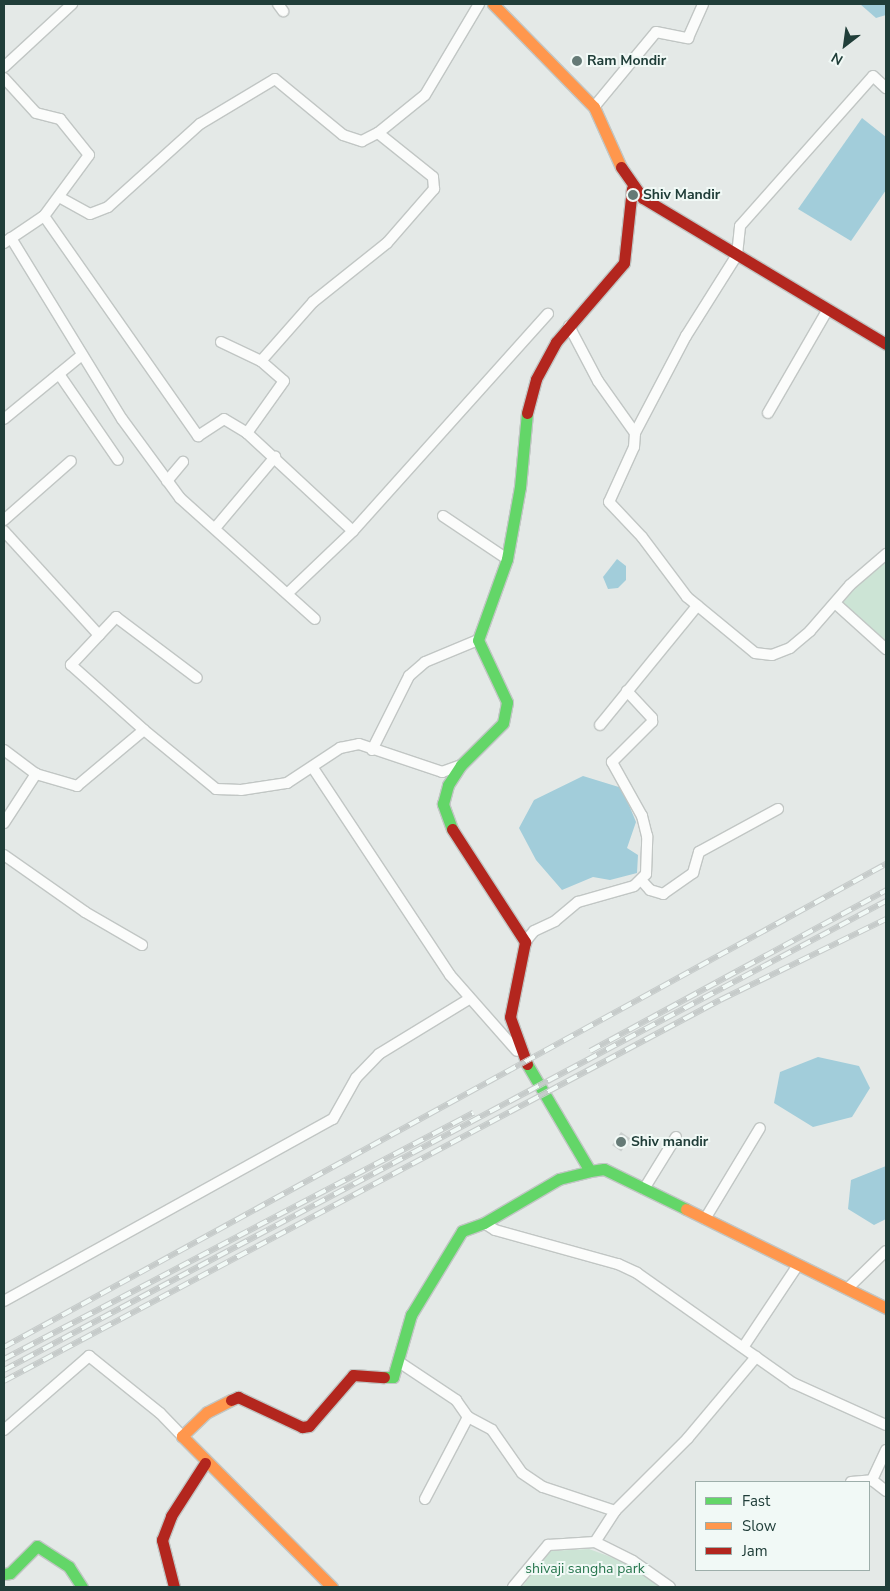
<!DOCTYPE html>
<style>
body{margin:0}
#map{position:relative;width:890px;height:1591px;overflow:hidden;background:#e4e9e7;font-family:"Nunito Sans",sans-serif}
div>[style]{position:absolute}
.green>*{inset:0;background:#cce4d5}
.water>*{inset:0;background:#a2cdda}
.building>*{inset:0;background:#cbd0cf;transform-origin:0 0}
.roads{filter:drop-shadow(1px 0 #c1c6c4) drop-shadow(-1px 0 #c1c6c4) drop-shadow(0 1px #c1c6c4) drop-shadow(0 -1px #c1c6c4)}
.street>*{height:10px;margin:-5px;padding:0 5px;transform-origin:5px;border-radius:5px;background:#fbfcfb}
.fast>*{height:11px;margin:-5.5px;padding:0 5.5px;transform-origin:5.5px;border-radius:5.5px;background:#63d668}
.slow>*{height:11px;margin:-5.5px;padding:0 5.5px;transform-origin:5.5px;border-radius:5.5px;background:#ff974d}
.jam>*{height:11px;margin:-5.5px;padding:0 5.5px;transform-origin:5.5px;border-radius:5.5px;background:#b3261e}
.rail>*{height:5.5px;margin-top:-2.75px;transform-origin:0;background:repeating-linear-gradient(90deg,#f1f9f6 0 11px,#c6cbca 0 22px);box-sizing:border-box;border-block:1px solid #c6cbca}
.dots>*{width:14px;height:14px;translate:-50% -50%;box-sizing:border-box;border:2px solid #f1f9f6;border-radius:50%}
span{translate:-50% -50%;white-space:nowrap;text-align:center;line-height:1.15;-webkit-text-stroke:4px #f1f9f6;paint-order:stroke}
.poi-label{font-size:14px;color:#203e39;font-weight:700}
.left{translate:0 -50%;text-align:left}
.park-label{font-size:14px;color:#28774e}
.frame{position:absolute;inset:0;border:5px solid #203e39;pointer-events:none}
.legend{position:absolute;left:695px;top:1481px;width:175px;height:90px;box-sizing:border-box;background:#f1f9f6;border:1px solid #9daeaa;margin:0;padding:6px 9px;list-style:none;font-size:15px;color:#203e39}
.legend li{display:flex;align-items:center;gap:10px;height:25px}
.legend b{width:25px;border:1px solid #9daeaa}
.north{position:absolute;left:820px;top:20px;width:50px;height:50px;-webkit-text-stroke:4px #f1f9f6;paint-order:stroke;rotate:210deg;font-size:14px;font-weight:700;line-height:20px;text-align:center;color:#203e39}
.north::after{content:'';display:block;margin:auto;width:18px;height:22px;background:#203e39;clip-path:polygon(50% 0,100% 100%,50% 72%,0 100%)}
</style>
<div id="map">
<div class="green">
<div style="clip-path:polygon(886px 561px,886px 649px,838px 603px)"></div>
<div style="clip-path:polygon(589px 1549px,644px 1569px,665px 1587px,522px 1587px,549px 1551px)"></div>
</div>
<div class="water">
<div style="clip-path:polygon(860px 4px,886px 4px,886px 15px,876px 18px)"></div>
<div style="clip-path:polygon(862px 118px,886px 137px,886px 190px,851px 241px,798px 209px)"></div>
<div style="clip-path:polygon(617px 559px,626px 566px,626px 580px,618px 588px,608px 589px,603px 577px)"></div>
<div style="clip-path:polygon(583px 776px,622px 788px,636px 822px,627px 848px,638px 855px,637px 873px,610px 880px,593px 877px,562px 890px,536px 860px,519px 828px,534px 800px)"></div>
<div style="clip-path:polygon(818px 1057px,859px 1066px,870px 1088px,852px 1117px,813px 1127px,774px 1103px,780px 1072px)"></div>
<div style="clip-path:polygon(886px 1166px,886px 1219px,874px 1225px,848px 1209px,851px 1180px)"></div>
</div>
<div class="building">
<div style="left:621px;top:1132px;width:11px;height:16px;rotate:34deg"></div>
</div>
<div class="roads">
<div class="street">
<div style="left:278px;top:4px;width:9px;rotate:54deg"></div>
<div style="left:4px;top:67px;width:93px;rotate:-42.8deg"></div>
<div style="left:4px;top:78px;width:47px;rotate:47.6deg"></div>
<div style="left:36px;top:113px;width:25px;rotate:14deg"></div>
<div style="left:60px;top:119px;width:46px;rotate:51.1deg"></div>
<div style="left:89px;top:155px;width:76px;rotate:126.4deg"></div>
<div style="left:44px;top:216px;width:40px;rotate:146deg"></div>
<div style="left:594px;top:107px;width:97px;rotate:-50.4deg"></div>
<div style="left:656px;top:32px;width:33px;rotate:11deg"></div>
<div style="left:688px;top:38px;width:37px;rotate:-66deg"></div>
<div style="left:59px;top:197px;width:35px;rotate:29deg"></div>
<div style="left:90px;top:214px;width:19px;rotate:-21deg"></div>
<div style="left:108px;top:207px;width:124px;rotate:-42.1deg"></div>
<div style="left:200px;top:124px;width:87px;rotate:-31deg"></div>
<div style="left:275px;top:79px;width:88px;rotate:39.5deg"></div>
<div style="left:343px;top:135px;width:20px;rotate:18deg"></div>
<div style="left:362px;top:141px;width:18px;rotate:-27deg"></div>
<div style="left:378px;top:133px;width:60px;rotate:-39deg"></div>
<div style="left:425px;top:95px;width:106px;rotate:-59.3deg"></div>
<div style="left:44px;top:216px;width:269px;rotate:55deg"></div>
<div style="left:198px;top:436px;width:31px;rotate:-33deg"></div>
<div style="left:224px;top:419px;width:27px;rotate:31deg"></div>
<div style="left:247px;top:433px;width:144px;rotate:42.8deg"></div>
<div style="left:4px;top:243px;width:9px;rotate:-36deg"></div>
<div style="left:11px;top:238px;width:212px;rotate:58.5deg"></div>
<div style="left:122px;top:419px;width:98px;rotate:53.7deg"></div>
<div style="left:180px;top:498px;width:181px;rotate:41.9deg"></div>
<div style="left:569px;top:326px;width:62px;rotate:62.2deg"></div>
<div style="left:598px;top:381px;width:64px;rotate:54.6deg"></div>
<div style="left:635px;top:433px;width:110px;rotate:-62.3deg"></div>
<div style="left:686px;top:336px;width:96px;rotate:-57.8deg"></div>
<div style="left:737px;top:255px;width:29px;rotate:-84deg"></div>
<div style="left:740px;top:226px;width:200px;rotate:-48.4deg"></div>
<div style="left:873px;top:76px;width:18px;rotate:43deg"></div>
<div style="left:221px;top:342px;width:44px;rotate:25.4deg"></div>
<div style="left:261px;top:361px;width:30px;rotate:41deg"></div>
<div style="left:284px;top:381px;width:64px;rotate:125.4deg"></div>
<div style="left:261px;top:361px;width:79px;rotate:-48.6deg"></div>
<div style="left:313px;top:302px;width:95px;rotate:-38.6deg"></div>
<div style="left:387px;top:243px;width:72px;rotate:-49deg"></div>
<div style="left:434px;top:189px;width:12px;rotate:-95deg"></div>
<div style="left:433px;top:177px;width:70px;rotate:-141.3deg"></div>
<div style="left:59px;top:374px;width:104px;rotate:55.5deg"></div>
<div style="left:768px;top:413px;width:120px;rotate:-60deg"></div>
<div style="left:4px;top:419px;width:101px;rotate:-39.4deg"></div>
<div style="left:635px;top:433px;width:14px;rotate:94deg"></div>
<div style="left:634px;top:447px;width:60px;rotate:114.4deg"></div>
<div style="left:609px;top:502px;width:48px;rotate:46.7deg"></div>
<div style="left:642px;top:537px;width:75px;rotate:53.1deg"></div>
<div style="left:687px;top:597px;width:88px;rotate:39.5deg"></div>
<div style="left:755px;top:653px;width:17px;rotate:7deg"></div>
<div style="left:772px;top:655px;width:19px;rotate:-21deg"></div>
<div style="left:790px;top:648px;width:26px;rotate:-40deg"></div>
<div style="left:810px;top:631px;width:61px;rotate:-49deg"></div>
<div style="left:850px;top:585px;width:48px;rotate:-40.7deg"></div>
<div style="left:167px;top:481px;width:25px;rotate:-50deg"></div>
<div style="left:443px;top:516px;width:77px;rotate:33.9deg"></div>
<div style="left:4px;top:520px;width:89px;rotate:-41.4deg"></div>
<div style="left:216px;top:527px;width:92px;rotate:-49.9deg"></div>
<div style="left:4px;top:531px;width:141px;rotate:47.6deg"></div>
<div style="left:288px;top:593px;width:90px;rotate:-43.6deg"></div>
<div style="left:353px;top:531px;width:292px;rotate:-48.1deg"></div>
<div style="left:835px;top:603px;width:69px;rotate:42deg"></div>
<div style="left:600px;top:725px;width:154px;rotate:-50.8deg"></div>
<div style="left:144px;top:730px;width:98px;rotate:-138.3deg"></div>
<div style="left:71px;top:665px;width:66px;rotate:-46.8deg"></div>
<div style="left:116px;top:617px;width:101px;rotate:37deg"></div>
<div style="left:4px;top:750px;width:40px;rotate:37deg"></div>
<div style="left:372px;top:750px;width:83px;rotate:-63.4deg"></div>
<div style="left:409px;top:676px;width:21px;rotate:-41deg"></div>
<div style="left:425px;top:662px;width:57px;rotate:-22.5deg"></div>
<div style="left:313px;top:768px;width:248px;rotate:56.5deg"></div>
<div style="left:450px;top:975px;width:101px;rotate:48.6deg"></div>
<div style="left:4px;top:823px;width:59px;rotate:-56.9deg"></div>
<div style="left:36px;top:774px;width:43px;rotate:16.3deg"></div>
<div style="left:77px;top:786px;width:87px;rotate:-39.9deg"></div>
<div style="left:144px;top:730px;width:93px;rotate:39.3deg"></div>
<div style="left:216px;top:789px;width:25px;rotate:2deg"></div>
<div style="left:241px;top:790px;width:47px;rotate:-8.7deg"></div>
<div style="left:287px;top:783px;width:64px;rotate:-33.4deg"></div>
<div style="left:340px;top:748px;width:19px;rotate:-12deg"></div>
<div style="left:359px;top:744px;width:88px;rotate:18.6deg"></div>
<div style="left:442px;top:772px;width:20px;rotate:-20deg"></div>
<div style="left:4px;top:855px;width:99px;rotate:35.1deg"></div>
<div style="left:85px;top:912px;width:66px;rotate:30.1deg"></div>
<div style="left:642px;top:881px;width:12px;rotate:48deg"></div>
<div style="left:650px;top:890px;width:14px;rotate:17deg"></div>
<div style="left:663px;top:894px;width:37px;rotate:-35deg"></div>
<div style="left:693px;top:873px;width:22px;rotate:-74deg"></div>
<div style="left:699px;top:852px;width:90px;rotate:-28.6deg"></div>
<div style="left:525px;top:942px;width:14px;rotate:-51deg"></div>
<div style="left:534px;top:931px;width:23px;rotate:-25deg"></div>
<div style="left:555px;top:921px;width:30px;rotate:-40deg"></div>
<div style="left:578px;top:902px;width:58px;rotate:-15.9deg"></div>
<div style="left:634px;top:886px;width:17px;rotate:-45deg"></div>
<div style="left:646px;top:874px;width:38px;rotate:-88deg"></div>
<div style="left:647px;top:836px;width:21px;rotate:-104deg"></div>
<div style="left:642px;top:816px;width:62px;rotate:-119.1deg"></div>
<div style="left:612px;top:762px;width:57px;rotate:-45deg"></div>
<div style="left:652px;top:722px;width:4px;rotate:-90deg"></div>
<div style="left:652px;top:718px;width:37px;rotate:-133deg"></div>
<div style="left:644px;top:1189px;width:61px;rotate:-58.4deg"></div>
<div style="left:705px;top:1219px;width:106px;rotate:-58.9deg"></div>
<div style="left:484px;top:1223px;width:13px;rotate:32deg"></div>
<div style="left:495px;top:1230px;width:128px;rotate:15.5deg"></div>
<div style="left:618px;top:1264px;width:21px;rotate:25deg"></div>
<div style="left:637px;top:1273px;width:191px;rotate:35.2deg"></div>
<div style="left:793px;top:1383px;width:102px;rotate:24.3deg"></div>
<div style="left:847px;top:1289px;width:54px;rotate:-44.3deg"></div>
<div style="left:4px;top:1301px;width:376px;rotate:-29deg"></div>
<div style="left:333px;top:1119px;width:47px;rotate:-60.7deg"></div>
<div style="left:356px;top:1078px;width:33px;rotate:-46deg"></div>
<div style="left:379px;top:1054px;width:105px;rotate:-31.4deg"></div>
<div style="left:744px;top:1346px;width:97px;rotate:-56.3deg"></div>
<div style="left:399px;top:1362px;width:69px;rotate:33.7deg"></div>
<div style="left:456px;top:1400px;width:21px;rotate:55deg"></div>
<div style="left:468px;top:1417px;width:27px;rotate:28deg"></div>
<div style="left:492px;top:1430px;width:52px;rotate:55.1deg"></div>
<div style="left:522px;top:1473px;width:25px;rotate:34deg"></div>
<div style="left:543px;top:1487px;width:76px;rotate:18.4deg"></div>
<div style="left:4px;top:1430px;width:113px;rotate:-41deg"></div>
<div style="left:89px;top:1356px;width:91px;rotate:38.8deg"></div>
<div style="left:160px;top:1413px;width:32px;rotate:46deg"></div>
<div style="left:886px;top:1450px;width:33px;rotate:115deg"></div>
<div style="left:872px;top:1480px;width:18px;rotate:38deg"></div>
<div style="left:851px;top:1482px;width:21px;rotate:-5deg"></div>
<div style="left:425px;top:1499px;width:93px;rotate:-62.3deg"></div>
<div style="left:595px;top:1542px;width:37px;rotate:-57deg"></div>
<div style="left:615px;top:1511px;width:103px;rotate:-45deg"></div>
<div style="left:688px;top:1438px;width:106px;rotate:-50deg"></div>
<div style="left:513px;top:1587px;width:55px;rotate:-50.2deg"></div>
<div style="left:548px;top:1545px;width:47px;rotate:-3.7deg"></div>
<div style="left:595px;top:1542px;width:42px;rotate:26.6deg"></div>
<div style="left:633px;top:1561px;width:45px;rotate:35.1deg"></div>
</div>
<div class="fast">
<div style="left:452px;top:829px;width:27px;rotate:-110deg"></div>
<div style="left:443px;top:804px;width:20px;rotate:-75deg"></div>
<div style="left:448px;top:785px;width:24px;rotate:-57deg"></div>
<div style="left:461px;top:765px;width:59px;rotate:-45deg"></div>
<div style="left:503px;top:723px;width:21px;rotate:-79deg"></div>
<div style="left:507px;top:702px;width:68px;rotate:-115.1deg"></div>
<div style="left:478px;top:640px;width:86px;rotate:-70.3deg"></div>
<div style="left:507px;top:559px;width:73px;rotate:-79.8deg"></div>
<div style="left:520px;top:487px;width:74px;rotate:-84.6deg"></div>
<div style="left:527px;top:1064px;width:124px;rotate:59.5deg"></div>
<div style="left:590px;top:1171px;width:14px;rotate:-8deg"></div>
<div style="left:604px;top:1169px;width:91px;rotate:26deg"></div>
<div style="left:384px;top:1377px;width:9px"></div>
<div style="left:393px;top:1377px;width:65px;rotate:-73.8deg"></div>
<div style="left:411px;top:1315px;width:98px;rotate:-58.7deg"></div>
<div style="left:462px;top:1231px;width:23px;rotate:-20deg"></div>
<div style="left:484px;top:1223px;width:87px;rotate:-30.4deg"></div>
<div style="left:559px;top:1179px;width:32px;rotate:-14deg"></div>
<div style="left:4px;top:1574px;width:6px;rotate:-9deg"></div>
<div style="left:10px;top:1573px;width:38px;rotate:-45deg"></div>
<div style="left:37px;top:1546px;width:38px;rotate:33deg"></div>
<div style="left:69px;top:1567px;width:24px;rotate:57deg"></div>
</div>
<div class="slow">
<div style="left:493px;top:4px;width:144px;rotate:45.6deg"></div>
<div style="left:594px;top:107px;width:66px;rotate:65.8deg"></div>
<div style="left:686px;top:1209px;width:223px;rotate:26.3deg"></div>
<div style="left:231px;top:1400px;width:27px;rotate:153deg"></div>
<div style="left:207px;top:1412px;width:35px;rotate:136deg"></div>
<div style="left:182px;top:1436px;width:213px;rotate:45.2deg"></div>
</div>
<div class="jam">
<div style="left:621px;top:167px;width:38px;rotate:55deg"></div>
<div style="left:643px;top:198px;width:283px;rotate:31deg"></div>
<div style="left:527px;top:413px;width:35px;rotate:-75deg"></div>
<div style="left:536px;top:379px;width:42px;rotate:-61.6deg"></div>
<div style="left:556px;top:342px;width:104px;rotate:-49.3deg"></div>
<div style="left:624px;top:263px;width:75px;rotate:-83.9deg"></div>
<div style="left:452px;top:829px;width:135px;rotate:57.1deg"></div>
<div style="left:525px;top:942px;width:76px;rotate:101.3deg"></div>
<div style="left:510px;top:1017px;width:50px;rotate:70.1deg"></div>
<div style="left:231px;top:1400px;width:8px;rotate:-23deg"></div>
<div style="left:238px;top:1397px;width:71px;rotate:25.1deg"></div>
<div style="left:302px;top:1427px;width:7px;rotate:-8deg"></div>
<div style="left:309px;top:1426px;width:67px;rotate:-49.2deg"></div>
<div style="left:353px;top:1375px;width:31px;rotate:4deg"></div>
<div style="left:174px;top:1587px;width:49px;rotate:-104.3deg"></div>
<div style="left:162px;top:1540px;width:26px;rotate:-69deg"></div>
<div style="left:171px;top:1516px;width:63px;rotate:-57.3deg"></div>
</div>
</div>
<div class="rail">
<div style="left:590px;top:1051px;width:337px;rotate:-28.5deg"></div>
<div style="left:4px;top:1347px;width:1006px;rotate:-28.71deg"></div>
<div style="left:4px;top:1359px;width:530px;rotate:-27.68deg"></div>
<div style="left:4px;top:1370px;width:999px;rotate:-28deg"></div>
<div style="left:4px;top:1381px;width:811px;rotate:-28.02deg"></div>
<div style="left:720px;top:1000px;width:185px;rotate:-26deg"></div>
</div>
<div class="dots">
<div style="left:577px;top:61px;background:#657a76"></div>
<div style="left:633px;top:195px;background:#657a76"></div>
<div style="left:621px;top:1142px;background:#657a76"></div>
</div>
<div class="poi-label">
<span class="left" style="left:587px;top:61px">Ram Mondir</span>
<span class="left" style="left:643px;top:195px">Shiv Mandir</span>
<span class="left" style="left:631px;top:1142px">Shiv mandir</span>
</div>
<div class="park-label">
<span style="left:585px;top:1569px">shivaji sangha park</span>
</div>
<div class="frame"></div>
<ul class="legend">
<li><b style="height:6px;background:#63d668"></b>Fast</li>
<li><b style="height:6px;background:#ff974d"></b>Slow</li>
<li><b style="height:6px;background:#b3261e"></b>Jam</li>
</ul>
<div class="north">N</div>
</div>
